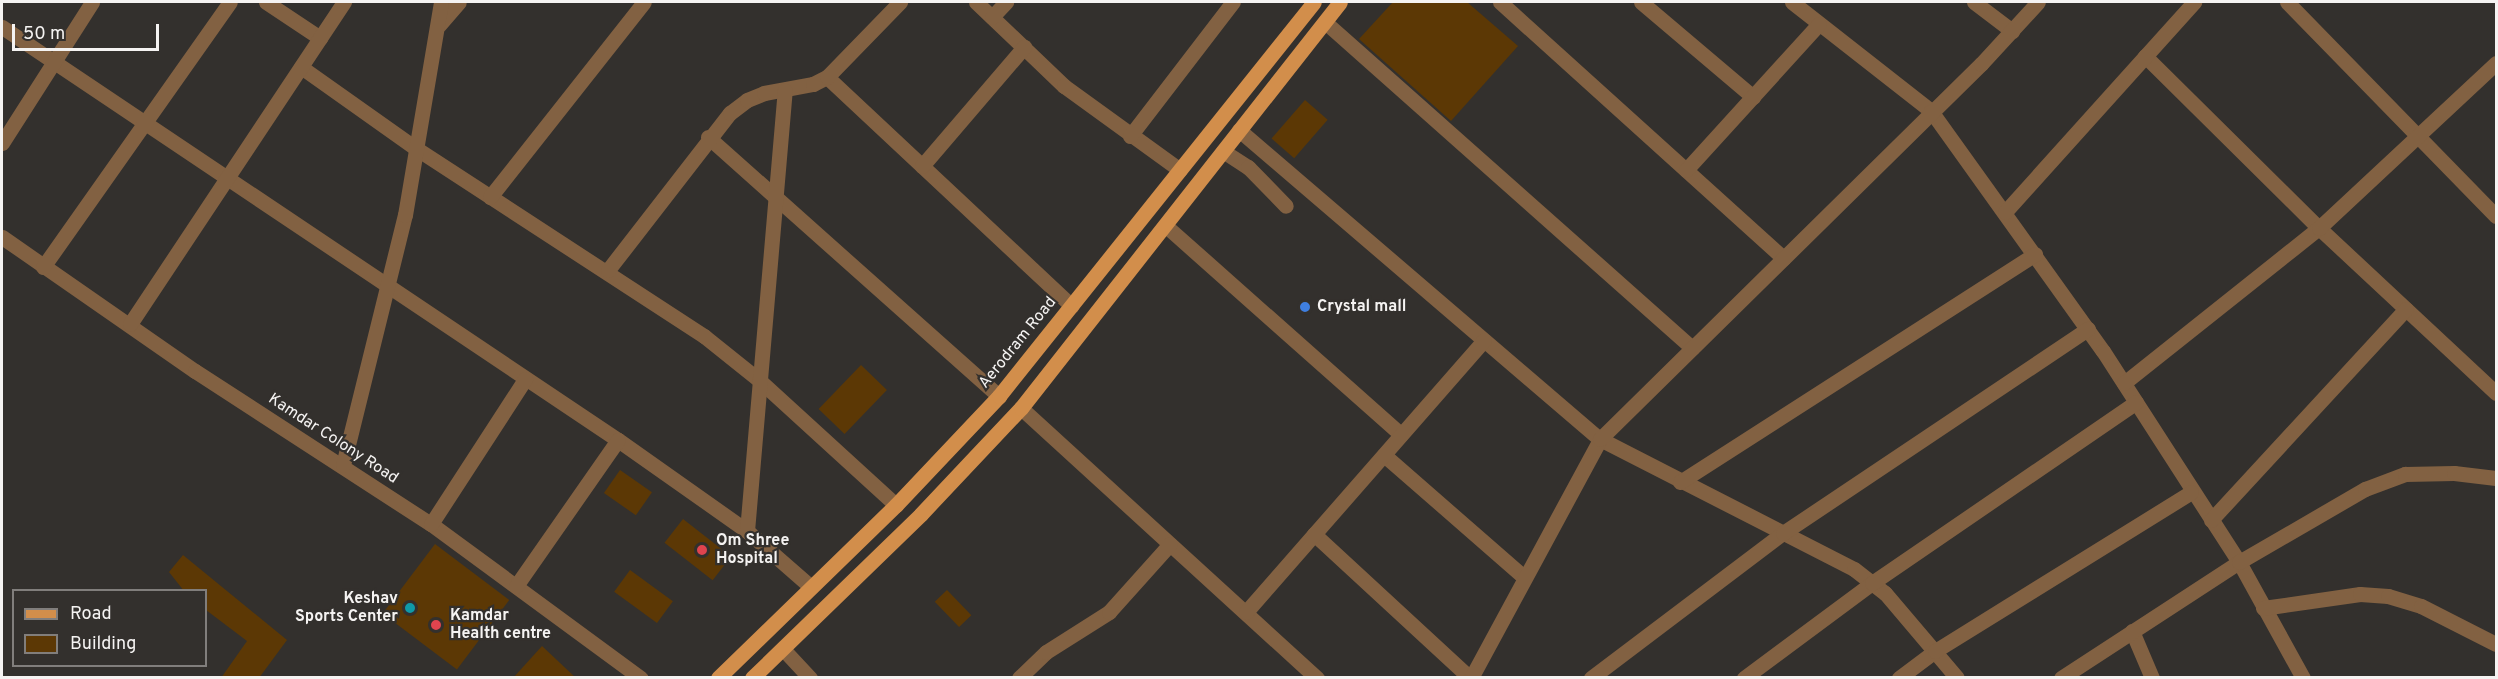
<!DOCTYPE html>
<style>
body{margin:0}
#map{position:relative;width:2498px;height:679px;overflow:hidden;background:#33302d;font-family:Overpass,sans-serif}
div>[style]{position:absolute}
.building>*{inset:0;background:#5c3805;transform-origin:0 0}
.minor>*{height:15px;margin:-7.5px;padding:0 7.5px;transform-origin:7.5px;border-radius:7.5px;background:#826142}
.major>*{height:15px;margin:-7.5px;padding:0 7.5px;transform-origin:7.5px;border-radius:7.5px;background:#d28e4b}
.dots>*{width:16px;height:16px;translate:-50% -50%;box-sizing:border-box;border:3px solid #33302d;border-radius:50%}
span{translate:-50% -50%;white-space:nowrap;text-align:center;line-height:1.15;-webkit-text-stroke:4.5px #33302d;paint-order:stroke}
.poi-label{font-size:16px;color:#f5f3f2;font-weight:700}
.left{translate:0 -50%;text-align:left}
.right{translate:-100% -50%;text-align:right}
.street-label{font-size:16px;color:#f5f3f2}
.frame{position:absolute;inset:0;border:3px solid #f5f3f2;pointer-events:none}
.legend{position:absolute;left:12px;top:589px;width:195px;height:78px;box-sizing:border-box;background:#33302d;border:2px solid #817e7c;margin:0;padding:8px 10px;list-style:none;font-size:18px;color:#f5f3f2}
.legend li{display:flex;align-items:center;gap:12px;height:30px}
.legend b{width:30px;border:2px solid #817e7c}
.scale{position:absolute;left:12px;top:24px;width:147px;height:27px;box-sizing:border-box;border:3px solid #f5f3f2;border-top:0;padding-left:8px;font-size:18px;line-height:21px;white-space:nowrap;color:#f5f3f2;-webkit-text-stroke:4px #33302d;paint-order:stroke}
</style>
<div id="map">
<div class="building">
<div style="clip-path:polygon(1393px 2px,1467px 2px,1518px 46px,1451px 121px,1359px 39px)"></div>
<div style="left:1305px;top:100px;width:30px;height:51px;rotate:41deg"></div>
<div style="left:861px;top:365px;width:36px;height:61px;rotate:44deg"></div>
<div style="left:620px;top:470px;width:39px;height:28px;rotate:35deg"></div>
<div style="left:683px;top:519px;width:61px;height:30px;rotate:38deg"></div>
<div style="left:435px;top:544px;width:93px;height:87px;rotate:37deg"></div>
<div style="clip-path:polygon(183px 555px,287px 640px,259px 678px,221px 678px,247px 641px,206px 610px,206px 591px,184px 591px,169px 572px)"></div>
<div style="left:630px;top:570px;width:53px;height:27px;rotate:36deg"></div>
<div style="left:947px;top:590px;width:35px;height:17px;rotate:46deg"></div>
<div style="clip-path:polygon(542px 646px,576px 678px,513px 678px)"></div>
</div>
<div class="minor">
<div style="left:266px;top:2px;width:65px;rotate:33.7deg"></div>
<div style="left:976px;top:2px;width:122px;rotate:43.7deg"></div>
<div style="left:1064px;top:86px;width:143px;rotate:35.9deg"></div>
<div style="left:1500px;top:2px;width:382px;rotate:42.1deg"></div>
<div style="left:1641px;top:2px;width:147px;rotate:40.3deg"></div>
<div style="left:1792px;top:2px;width:177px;rotate:38.1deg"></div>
<div style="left:1931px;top:111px;width:295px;rotate:54.4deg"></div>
<div style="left:2103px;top:351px;width:251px;rotate:57.2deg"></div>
<div style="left:2239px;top:562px;width:132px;rotate:61.1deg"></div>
<div style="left:1974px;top:2px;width:48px;rotate:37.3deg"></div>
<div style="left:2287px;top:2px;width:299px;rotate:45.7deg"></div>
<div style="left:992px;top:17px;width:21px;rotate:-47deg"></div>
<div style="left:1325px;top:22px;width:491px;rotate:41.6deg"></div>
<div style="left:439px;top:25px;width:30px;rotate:-49deg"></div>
<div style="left:2px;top:27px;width:742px;rotate:33.84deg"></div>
<div style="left:618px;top:440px;width:158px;rotate:35.2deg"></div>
<div style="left:747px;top:531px;width:85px;rotate:41.2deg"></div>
<div style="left:2145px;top:56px;width:245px;rotate:44.7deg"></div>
<div style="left:2319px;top:228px;width:242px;rotate:43deg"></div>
<div style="left:301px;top:67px;width:142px;rotate:35.3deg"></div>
<div style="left:417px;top:149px;width:343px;rotate:33.1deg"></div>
<div style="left:704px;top:336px;width:70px;rotate:38.7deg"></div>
<div style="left:759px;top:380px;width:185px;rotate:42.4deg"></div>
<div style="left:827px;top:77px;width:335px;rotate:43.1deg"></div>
<div style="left:1239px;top:130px;width:475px;rotate:40.6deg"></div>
<div style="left:1600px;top:439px;width:285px;rotate:27.1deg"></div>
<div style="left:1854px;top:569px;width:39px;rotate:38deg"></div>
<div style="left:1885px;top:593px;width:111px;rotate:49.7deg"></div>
<div style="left:1130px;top:136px;width:169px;rotate:-52.5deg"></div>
<div style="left:708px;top:137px;width:390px;rotate:41.7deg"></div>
<div style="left:2px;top:143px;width:167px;rotate:-57.4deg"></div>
<div style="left:1223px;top:151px;width:30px;rotate:33deg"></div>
<div style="left:1248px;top:167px;width:54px;rotate:45.7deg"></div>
<div style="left:922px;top:166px;width:157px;rotate:-49.4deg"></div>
<div style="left:1686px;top:170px;width:197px;rotate:-47.7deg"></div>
<div style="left:490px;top:197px;width:248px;rotate:-51.7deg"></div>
<div style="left:2005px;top:212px;width:283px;rotate:-48deg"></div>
<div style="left:1166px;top:226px;width:314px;rotate:41.6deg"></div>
<div style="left:2px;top:237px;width:235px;rotate:34.8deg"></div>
<div style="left:195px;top:371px;width:281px;rotate:33deg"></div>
<div style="left:431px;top:524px;width:260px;rotate:36.3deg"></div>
<div style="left:43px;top:267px;width:324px;rotate:-54.8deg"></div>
<div style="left:608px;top:270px;width:199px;rotate:-52.2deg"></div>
<div style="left:730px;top:113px;width:21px;rotate:-37deg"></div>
<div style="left:747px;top:100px;width:18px;rotate:-22deg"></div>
<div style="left:764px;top:93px;width:50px;rotate:-10.4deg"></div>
<div style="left:813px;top:84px;width:16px;rotate:-27deg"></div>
<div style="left:827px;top:77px;width:105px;rotate:-45.8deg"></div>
<div style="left:130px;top:324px;width:387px;rotate:-56.4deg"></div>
<div style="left:2124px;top:383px;width:249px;rotate:-38.5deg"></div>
<div style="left:2319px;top:228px;width:242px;rotate:-43deg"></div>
<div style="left:1021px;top:408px;width:401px;rotate:42.4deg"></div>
<div style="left:1384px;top:455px;width:186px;rotate:41.1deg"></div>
<div style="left:343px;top:465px;width:258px;rotate:-76.1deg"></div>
<div style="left:405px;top:215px;width:216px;rotate:-80.4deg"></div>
<div style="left:1680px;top:482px;width:422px;rotate:-32.7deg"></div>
<div style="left:2211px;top:520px;width:287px;rotate:-47.3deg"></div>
<div style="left:431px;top:524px;width:173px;rotate:-57deg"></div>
<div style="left:747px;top:531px;width:442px;rotate:-85.1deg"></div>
<div style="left:1314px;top:534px;width:212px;rotate:42.7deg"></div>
<div style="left:516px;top:586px;width:178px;rotate:-55.1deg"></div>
<div style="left:2263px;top:608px;width:98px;rotate:-8.2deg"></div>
<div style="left:2360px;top:594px;width:28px;rotate:4deg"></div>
<div style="left:2388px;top:596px;width:34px;rotate:17deg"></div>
<div style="left:2421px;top:606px;width:84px;rotate:26.9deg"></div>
<div style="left:1246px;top:612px;width:361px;rotate:-48.8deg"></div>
<div style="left:2132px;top:631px;width:51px;rotate:66.9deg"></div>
<div style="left:783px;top:649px;width:40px;rotate:47deg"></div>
<div style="left:1019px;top:678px;width:37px;rotate:-44deg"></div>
<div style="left:1046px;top:652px;width:75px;rotate:-32.4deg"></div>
<div style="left:1109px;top:612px;width:91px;rotate:-48.1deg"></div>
<div style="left:1471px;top:678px;width:272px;rotate:-61.6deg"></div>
<div style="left:1600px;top:439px;width:535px;rotate:-44.55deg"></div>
<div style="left:1981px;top:64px;width:84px;rotate:-47.4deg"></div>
<div style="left:1591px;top:678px;width:241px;rotate:-37.1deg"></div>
<div style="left:1783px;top:533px;width:367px;rotate:-33.8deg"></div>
<div style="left:1744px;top:678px;width:159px;rotate:-36.6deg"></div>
<div style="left:1872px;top:583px;width:320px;rotate:-34.4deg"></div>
<div style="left:1899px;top:678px;width:45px;rotate:-36.9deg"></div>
<div style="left:1935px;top:651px;width:301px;rotate:-31.8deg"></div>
<div style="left:2061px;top:678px;width:212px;rotate:-33.1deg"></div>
<div style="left:2239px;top:562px;width:146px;rotate:-30.1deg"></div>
<div style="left:2365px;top:489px;width:43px;rotate:-20.6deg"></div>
<div style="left:2405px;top:474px;width:49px;rotate:-1.2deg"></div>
<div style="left:2454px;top:473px;width:42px;rotate:6.8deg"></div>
</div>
<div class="major">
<div style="left:718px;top:678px;width:248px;rotate:-44.2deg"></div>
<div style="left:896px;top:505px;width:150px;rotate:-46.6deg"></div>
<div style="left:999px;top:396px;width:504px;rotate:-51.36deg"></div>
<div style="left:752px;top:678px;width:235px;rotate:-44.1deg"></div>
<div style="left:921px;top:514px;width:146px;rotate:-46.7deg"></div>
<div style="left:1021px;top:408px;width:516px;rotate:-51.84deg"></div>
</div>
<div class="dots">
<div style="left:1305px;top:307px;background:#3f7fe0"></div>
<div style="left:702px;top:550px;background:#e0444e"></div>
<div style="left:410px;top:608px;background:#0f9aa8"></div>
<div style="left:436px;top:625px;background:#e0444e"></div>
</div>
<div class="poi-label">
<span class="left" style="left:1317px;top:307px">Crystal mall</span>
<span class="left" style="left:716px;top:550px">Om Shree<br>Hospital</span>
<span class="right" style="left:398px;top:608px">Keshav<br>Sports Center</span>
<span class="left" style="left:450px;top:625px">Kamdar<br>Health centre</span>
</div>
<div class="street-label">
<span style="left:1018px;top:343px;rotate:-51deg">Aerodram Road</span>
<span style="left:333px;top:439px;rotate:33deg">Kamdar Colony Road</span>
</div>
<div class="frame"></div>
<ul class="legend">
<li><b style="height:8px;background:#d28e4b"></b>Road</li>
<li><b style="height:16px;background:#5c3805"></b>Building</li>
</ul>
<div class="scale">50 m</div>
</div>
